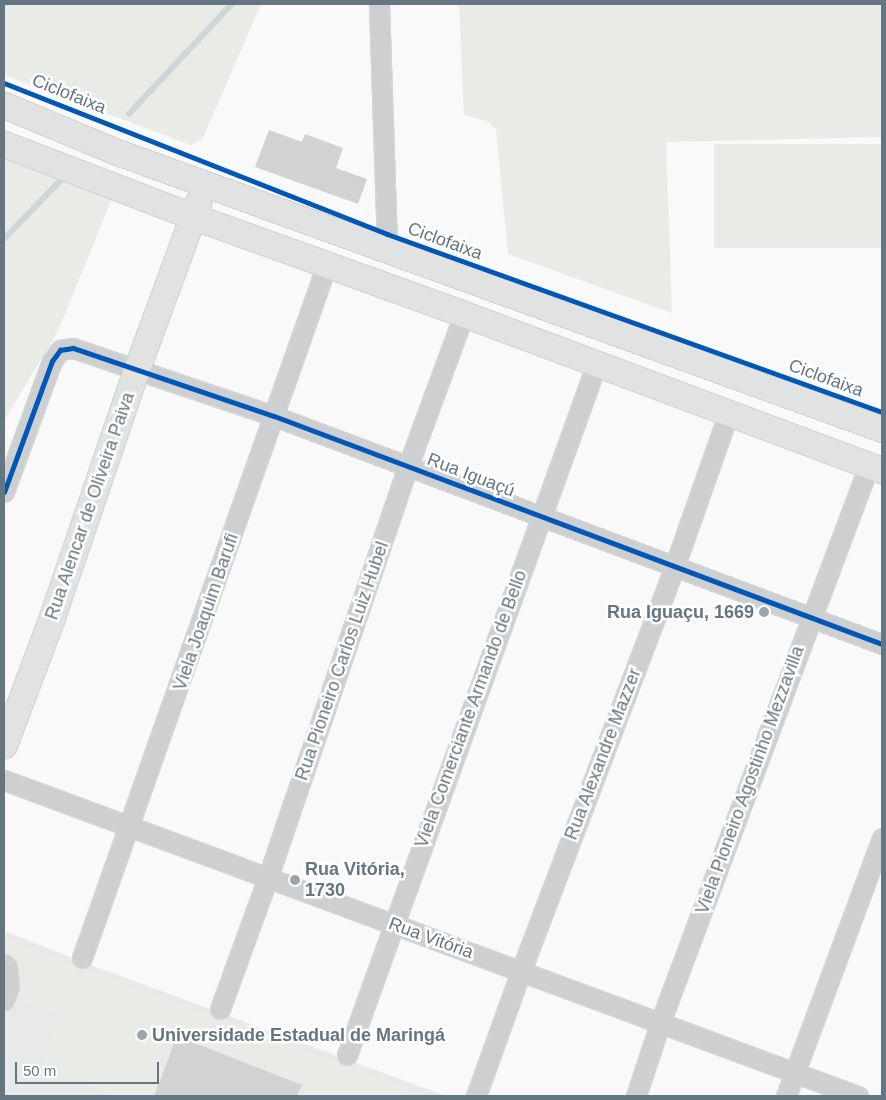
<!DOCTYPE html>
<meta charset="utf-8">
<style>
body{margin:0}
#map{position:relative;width:886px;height:1100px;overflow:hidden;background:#f9f9f9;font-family:Arial,sans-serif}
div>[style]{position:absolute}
.built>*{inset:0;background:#e8e9e9}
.green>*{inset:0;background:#e8ebe6;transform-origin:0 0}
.stream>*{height:5.5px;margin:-2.75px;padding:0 2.75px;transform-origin:2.75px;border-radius:2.75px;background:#ced6d9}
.building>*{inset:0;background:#d0d2d3}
.roads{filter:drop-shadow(1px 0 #d5d6d7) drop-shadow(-1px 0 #d5d6d7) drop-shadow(0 1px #d5d6d7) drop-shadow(0 -1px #d5d6d7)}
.minor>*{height:19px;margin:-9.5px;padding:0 9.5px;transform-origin:9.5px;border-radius:9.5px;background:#cecfd0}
.major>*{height:25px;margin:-12.5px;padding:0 12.5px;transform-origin:12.5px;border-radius:12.5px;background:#e1e2e2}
.cycleway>*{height:5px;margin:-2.5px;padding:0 2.5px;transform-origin:2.5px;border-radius:2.5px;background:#0057b8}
.dots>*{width:14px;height:14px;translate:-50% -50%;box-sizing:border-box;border:2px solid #fff;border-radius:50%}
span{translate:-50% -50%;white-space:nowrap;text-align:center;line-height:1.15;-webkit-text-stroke:5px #fff;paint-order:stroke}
.street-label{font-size:18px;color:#657683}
.poi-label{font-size:18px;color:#657683;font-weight:700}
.right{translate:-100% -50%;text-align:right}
.left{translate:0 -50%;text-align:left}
.frame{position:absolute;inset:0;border:5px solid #657683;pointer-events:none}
.scale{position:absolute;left:15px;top:1062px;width:144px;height:22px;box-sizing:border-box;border:2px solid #657683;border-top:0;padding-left:6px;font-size:15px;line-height:18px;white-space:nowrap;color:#657683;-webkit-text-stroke:4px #fff;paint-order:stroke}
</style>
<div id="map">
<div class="built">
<div style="clip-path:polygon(4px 931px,80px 961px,446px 1096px,4px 1096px)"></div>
</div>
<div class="green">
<div style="clip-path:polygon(4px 4px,261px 4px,203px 138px,191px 145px,4px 75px)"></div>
<div style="clip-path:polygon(459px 4px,882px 4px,882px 137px,666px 142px,672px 313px,508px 254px,496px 130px,487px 121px,464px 115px)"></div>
<div style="left:882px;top:144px;width:104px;height:168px;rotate:90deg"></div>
<div style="clip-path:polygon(4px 159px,113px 196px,58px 331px,4px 421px)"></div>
<div style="clip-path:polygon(4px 938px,411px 1090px,407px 1096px,115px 1096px,41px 1071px,58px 1015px,4px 996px)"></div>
</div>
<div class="stream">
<div style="left:129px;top:114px;width:151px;rotate:-46.9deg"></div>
<div style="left:4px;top:239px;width:89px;rotate:-45.9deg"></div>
</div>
<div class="building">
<div style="clip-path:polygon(269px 130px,302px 142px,305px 134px,343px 148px,336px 168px,367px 179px,358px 204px,255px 167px)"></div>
<div style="clip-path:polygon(177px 1036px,302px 1085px,297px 1096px,154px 1096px)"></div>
</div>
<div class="roads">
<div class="minor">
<div style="left:379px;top:4px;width:246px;rotate:88.1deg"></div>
<div style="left:4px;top:492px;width:140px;rotate:-69.9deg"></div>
<div style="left:52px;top:361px;width:14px;rotate:-54deg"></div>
<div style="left:60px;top:350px;width:13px;rotate:-9deg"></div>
<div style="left:73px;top:348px;width:212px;rotate:18.7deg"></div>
<div style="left:274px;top:416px;width:649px;rotate:20.56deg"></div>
<div style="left:4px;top:780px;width:911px;rotate:20.31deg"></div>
<div style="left:82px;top:958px;width:736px;rotate:-70.56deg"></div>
<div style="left:4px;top:964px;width:4px;rotate:45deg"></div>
<div style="left:7px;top:967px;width:19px;rotate:84deg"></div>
<div style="left:9px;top:986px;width:15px;rotate:110deg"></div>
<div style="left:220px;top:1009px;width:140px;rotate:-70deg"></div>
<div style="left:268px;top:877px;width:434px;rotate:-71.2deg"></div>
<div style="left:408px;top:466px;width:162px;rotate:-69.8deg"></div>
<div style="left:347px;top:1055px;width:736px;rotate:-70.14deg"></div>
<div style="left:476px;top:1096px;width:133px;rotate:-70.2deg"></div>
<div style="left:521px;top:971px;width:431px;rotate:-69.2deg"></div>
<div style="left:674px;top:568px;width:165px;rotate:-70.6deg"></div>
<div style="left:636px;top:1096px;width:77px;rotate:-71.8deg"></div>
<div style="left:660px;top:1023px;width:596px;rotate:-69.47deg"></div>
<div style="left:786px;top:1096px;width:275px;rotate:-69.6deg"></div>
</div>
<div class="major">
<div style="left:4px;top:105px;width:122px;rotate:22.6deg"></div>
<div style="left:117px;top:152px;width:814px;rotate:19.9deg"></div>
<div style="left:4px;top:144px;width:201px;rotate:21deg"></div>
<div style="left:192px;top:216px;width:289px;rotate:19.8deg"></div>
<div style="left:464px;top:314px;width:446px;rotate:20.5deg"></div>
<div style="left:4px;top:745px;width:137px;rotate:-69.4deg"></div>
<div style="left:52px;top:617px;width:263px;rotate:-71.2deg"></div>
<div style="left:137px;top:368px;width:177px;rotate:-69.8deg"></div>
</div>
</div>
<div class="cycleway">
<div style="left:4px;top:83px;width:412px;rotate:21.5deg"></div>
<div style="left:387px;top:234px;width:526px;rotate:19.78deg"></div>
<div style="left:4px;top:492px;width:140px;rotate:-69.9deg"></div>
<div style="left:52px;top:361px;width:14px;rotate:-54deg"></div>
<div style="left:60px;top:350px;width:13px;rotate:-9deg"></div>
<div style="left:73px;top:348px;width:212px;rotate:18.7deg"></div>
<div style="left:274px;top:416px;width:649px;rotate:20.56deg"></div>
</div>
<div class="dots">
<div style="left:764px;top:612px;background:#99a4ac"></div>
<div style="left:295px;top:880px;background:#99a4ac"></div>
<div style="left:142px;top:1035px;background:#99a4ac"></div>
</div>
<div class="street-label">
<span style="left:69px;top:94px;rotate:22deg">Ciclofaixa</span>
<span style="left:445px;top:241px;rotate:20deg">Ciclofaixa</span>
<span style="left:826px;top:378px;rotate:20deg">Ciclofaixa</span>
<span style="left:471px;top:475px;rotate:21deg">Rua Iguaçú</span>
<span style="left:90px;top:506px;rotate:-71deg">Rua Alencar de Oliveira Paiva</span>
<span style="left:206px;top:612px;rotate:-71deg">Viela Joaquim Barufi</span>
<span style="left:342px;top:661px;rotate:-71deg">Rua Pioneiro Carlos Luiz Hubel</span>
<span style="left:471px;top:709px;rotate:-70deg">Viela Comerciante Armando de Bello</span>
<span style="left:603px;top:754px;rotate:-69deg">Rua Alexandre Mazzer</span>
<span style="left:750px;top:780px;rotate:-70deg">Viela Pioneiro Agostinho Mezzavilla</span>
<span style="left:431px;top:938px;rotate:20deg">Rua Vitória</span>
</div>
<div class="poi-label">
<span class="right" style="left:754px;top:612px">Rua Iguaçu, 1669</span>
<span class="left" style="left:305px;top:880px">Rua Vitória,<br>1730</span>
<span class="left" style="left:152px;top:1035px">Universidade Estadual de Maringá</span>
</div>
<div class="frame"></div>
<div class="scale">50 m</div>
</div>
